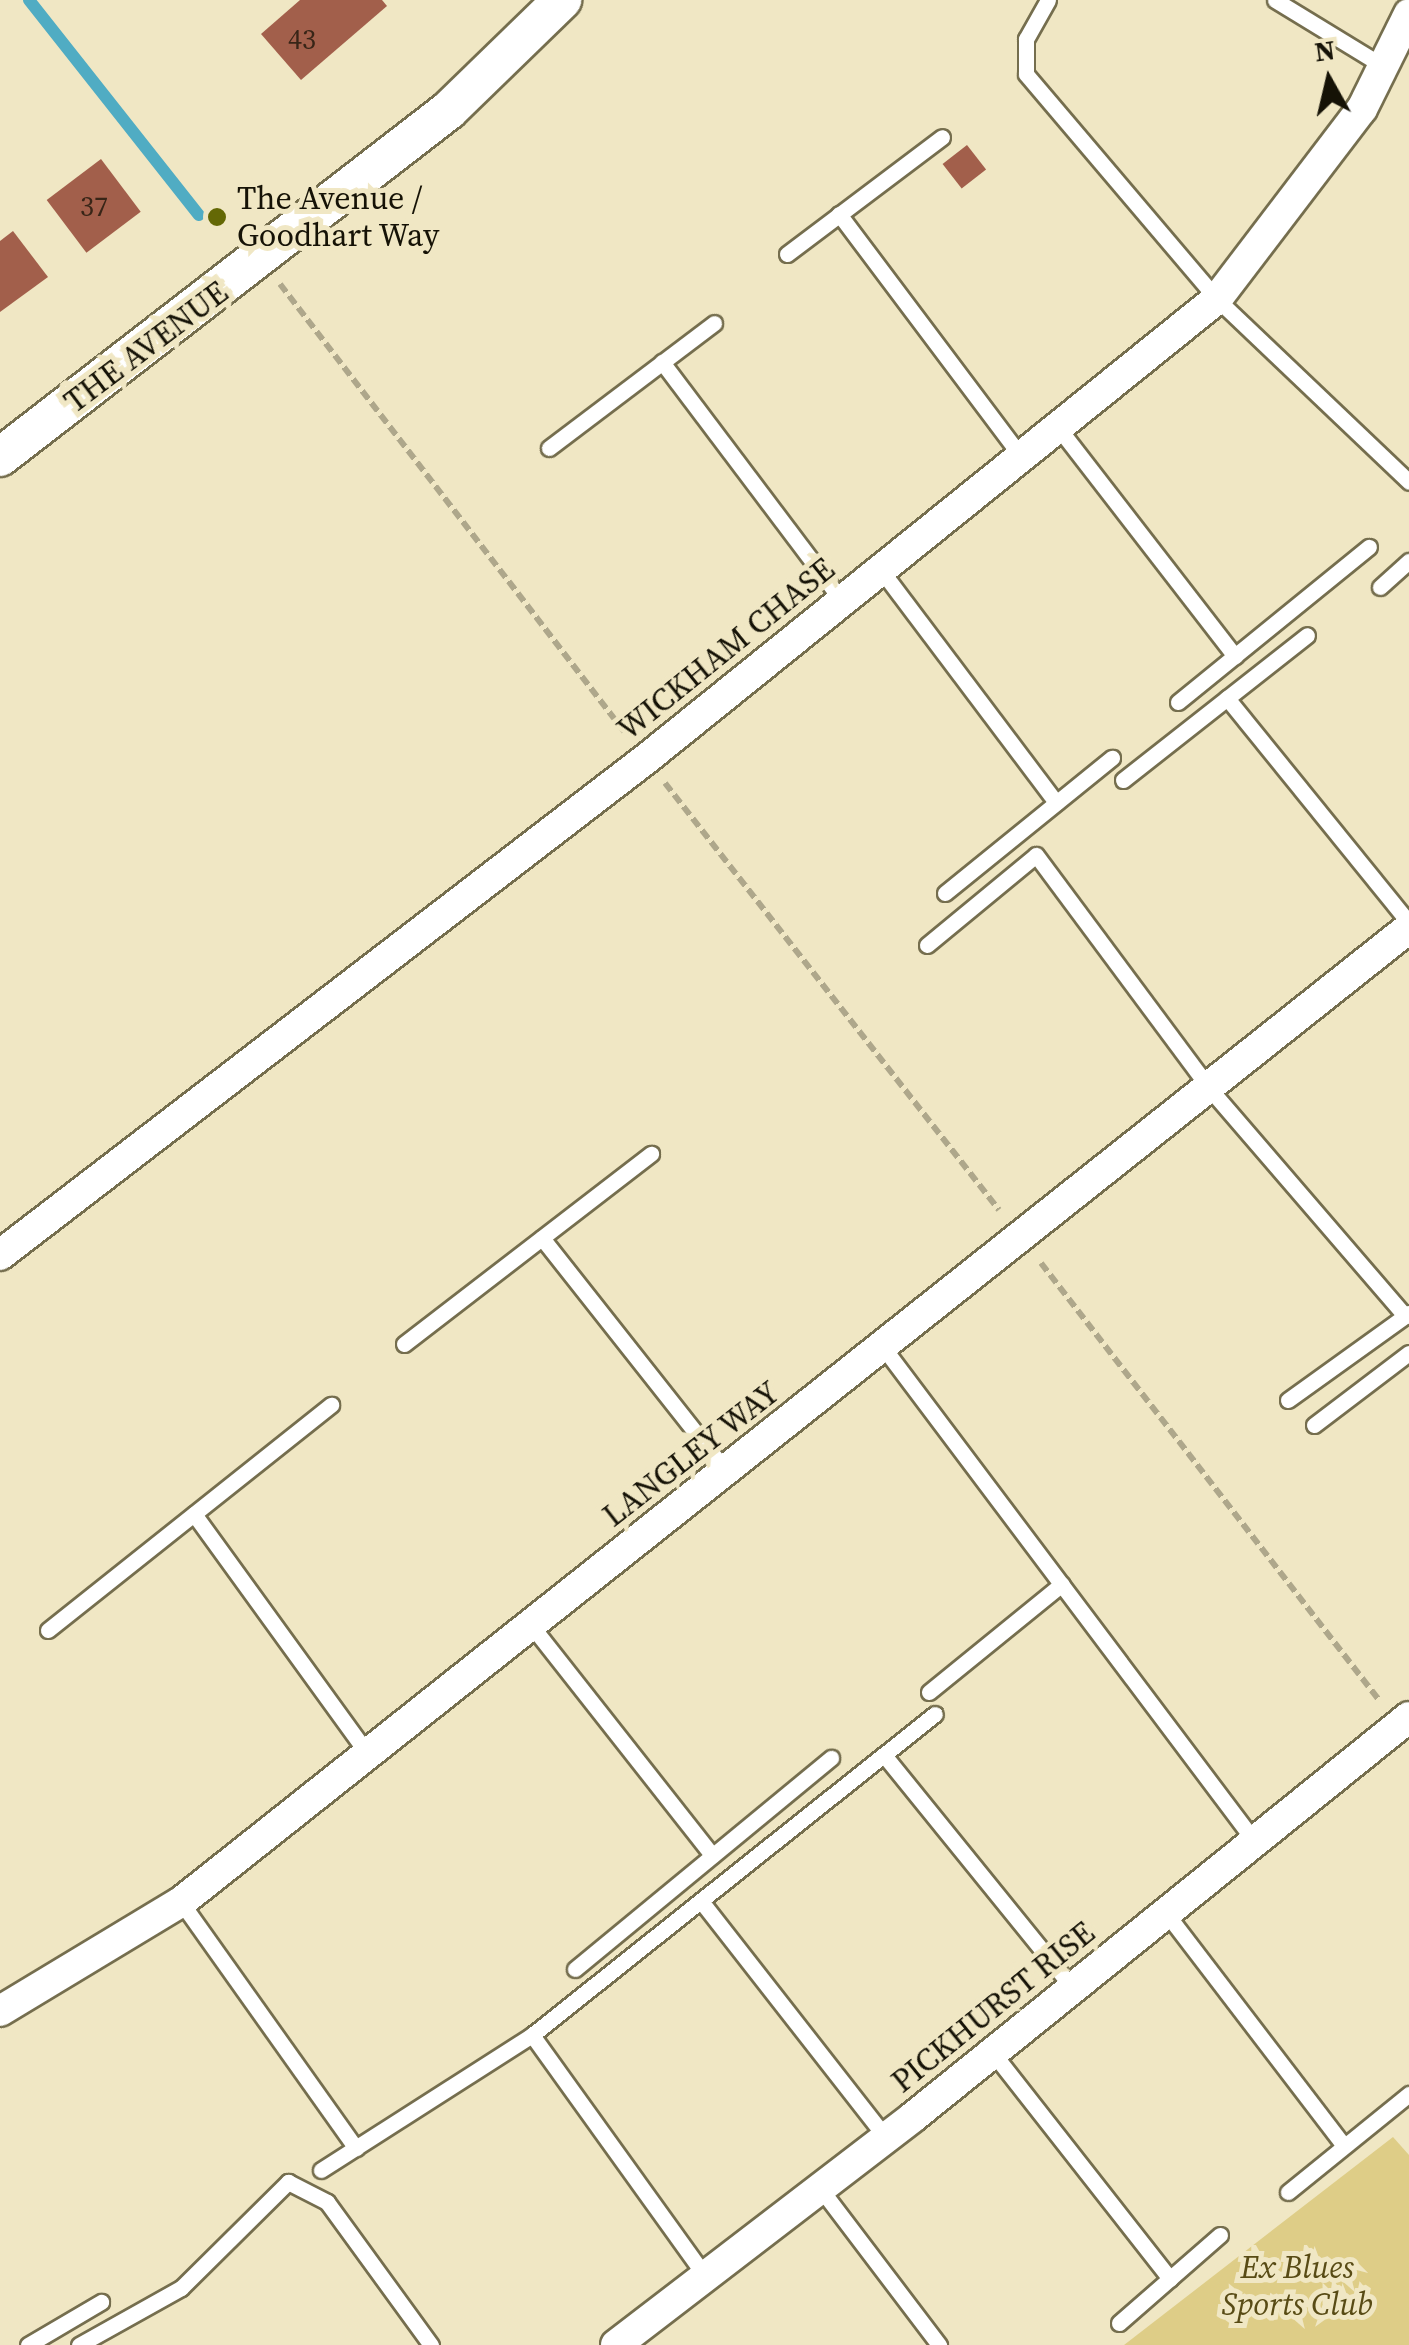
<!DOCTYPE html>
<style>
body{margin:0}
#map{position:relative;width:1409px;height:2345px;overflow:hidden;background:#f0e7c4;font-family:"Source Serif 4",serif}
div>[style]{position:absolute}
.green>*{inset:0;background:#decd87}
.stream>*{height:12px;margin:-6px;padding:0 6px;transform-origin:6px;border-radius:6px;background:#50acc3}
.building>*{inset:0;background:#a25f4b;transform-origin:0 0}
.path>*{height:6px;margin-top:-3px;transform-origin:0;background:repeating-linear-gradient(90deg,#aea78b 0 10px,transparent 0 15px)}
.roads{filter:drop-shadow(2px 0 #756e4e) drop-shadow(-2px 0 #756e4e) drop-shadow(0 2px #756e4e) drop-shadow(0 -2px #756e4e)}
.service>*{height:15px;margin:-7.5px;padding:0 7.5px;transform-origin:7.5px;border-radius:7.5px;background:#fff}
.minor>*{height:30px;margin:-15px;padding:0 15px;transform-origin:15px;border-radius:15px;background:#fff}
.tertiary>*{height:38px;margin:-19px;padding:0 19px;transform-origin:19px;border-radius:19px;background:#fff}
.dots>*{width:28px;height:28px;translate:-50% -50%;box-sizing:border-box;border:5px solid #f0e7c4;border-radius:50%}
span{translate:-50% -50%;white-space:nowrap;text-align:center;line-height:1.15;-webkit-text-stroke:10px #f0e7c4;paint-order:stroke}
.number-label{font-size:28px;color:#382517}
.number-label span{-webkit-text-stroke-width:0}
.poi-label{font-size:32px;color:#151206}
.left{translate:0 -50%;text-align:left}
.street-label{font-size:32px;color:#151206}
.park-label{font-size:32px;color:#584b15;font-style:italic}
.north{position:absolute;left:1279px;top:30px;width:100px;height:100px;-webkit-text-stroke:8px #f0e7c4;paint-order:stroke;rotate:352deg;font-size:28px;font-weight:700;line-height:40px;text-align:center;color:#151206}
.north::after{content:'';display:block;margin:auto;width:35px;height:45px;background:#151206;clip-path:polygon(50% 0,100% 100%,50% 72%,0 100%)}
</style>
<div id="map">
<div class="green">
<div style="clip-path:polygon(1393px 2137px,1409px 2155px,1409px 2345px,1124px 2345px)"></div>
</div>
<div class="stream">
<div style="left:29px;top:0;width:274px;rotate:51.7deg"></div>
</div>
<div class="building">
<div style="clip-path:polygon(300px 0,382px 0,387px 6px,301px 80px,261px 34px)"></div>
<div style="left:967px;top:145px;width:31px;height:31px;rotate:52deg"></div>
<div style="left:101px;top:159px;width:66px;height:68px;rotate:53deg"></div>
<div style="clip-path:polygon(13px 231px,48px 277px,0 312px,0 241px)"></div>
</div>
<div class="path">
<div style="left:280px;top:284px;width:568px;rotate:52.44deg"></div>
<div style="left:665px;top:783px;width:542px;rotate:51.97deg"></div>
<div style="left:1041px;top:1263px;width:552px;rotate:52.28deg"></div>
</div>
<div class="roads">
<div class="service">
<div style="left:1048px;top:0;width:45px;rotate:119.4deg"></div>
<div style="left:1026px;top:39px;width:35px;rotate:90deg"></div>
<div style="left:1026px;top:74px;width:295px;rotate:49.7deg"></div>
<div style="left:1217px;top:299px;width:265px;rotate:43.6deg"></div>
<div style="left:1275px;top:0;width:127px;rotate:31.4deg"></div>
<div style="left:839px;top:214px;width:303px;rotate:53.1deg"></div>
<div style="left:787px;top:254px;width:194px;rotate:-37deg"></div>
<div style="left:662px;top:362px;width:299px;rotate:53deg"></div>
<div style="left:1057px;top:426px;width:291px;rotate:52.3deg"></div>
<div style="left:549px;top:448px;width:207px;rotate:-37.1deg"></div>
<div style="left:881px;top:570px;width:291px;rotate:53deg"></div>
<div style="left:1380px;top:587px;width:39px;rotate:-42deg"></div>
<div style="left:1227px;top:698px;width:289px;rotate:51deg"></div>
<div style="left:1178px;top:702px;width:246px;rotate:-39.1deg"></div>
<div style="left:1123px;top:780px;width:234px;rotate:-38.2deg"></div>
<div style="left:945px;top:893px;width:215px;rotate:-39deg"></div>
<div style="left:927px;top:945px;width:141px;rotate:-39.5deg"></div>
<div style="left:1036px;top:855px;width:290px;rotate:53.4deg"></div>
<div style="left:1209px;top:1088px;width:301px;rotate:49.3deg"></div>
<div style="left:542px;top:1238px;width:297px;rotate:51.7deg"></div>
<div style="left:404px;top:1344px;width:312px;rotate:-37.6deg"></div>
<div style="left:883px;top:1347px;width:619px;rotate:53.07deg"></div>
<div style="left:1288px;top:1400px;width:149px;rotate:-35.7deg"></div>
<div style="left:1314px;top:1425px;width:119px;rotate:-37.2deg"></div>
<div style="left:194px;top:1514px;width:296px;rotate:54.1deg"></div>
<div style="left:531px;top:1625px;width:293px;rotate:51.8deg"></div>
<div style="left:48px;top:1630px;width:362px;rotate:-38.5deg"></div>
<div style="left:929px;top:1692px;width:171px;rotate:-39.1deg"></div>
<div style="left:884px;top:1755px;width:300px;rotate:51deg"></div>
<div style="left:701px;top:1901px;width:301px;rotate:52deg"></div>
<div style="left:181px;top:1902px;width:302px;rotate:54.6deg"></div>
<div style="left:1166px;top:1913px;width:293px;rotate:52.6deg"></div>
<div style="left:575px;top:1969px;width:332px;rotate:-39.5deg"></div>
<div style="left:532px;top:2035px;width:297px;rotate:54.3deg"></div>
<div style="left:993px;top:2053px;width:287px;rotate:51.9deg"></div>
<div style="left:321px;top:2170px;width:250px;rotate:-32.6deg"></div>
<div style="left:532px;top:2035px;width:515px;rotate:-38.54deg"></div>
<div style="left:820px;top:2188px;width:197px;rotate:52.8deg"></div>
<div style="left:1288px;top:2192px;width:156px;rotate:-39deg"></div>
<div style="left:1119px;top:2323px;width:134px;rotate:-41.1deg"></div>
<div style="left:28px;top:2345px;width:85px;rotate:-30.5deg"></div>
<div style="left:79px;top:2345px;width:117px;rotate:-29.2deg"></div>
<div style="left:181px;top:2288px;width:151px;rotate:-44.7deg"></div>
<div style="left:288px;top:2182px;width:44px;rotate:27.1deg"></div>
<div style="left:327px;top:2202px;width:177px;rotate:54deg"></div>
</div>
<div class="minor">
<div style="left:0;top:1255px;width:814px;rotate:-37.52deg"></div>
<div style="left:646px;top:759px;width:733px;rotate:-38.86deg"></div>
<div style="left:1217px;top:299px;width:239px;rotate:-52.7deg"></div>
<div style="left:1362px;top:109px;width:106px;rotate:-63.7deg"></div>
<div style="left:0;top:2011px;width:211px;rotate:-31.1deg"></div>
<div style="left:181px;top:1902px;width:1567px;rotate:-38.42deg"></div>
<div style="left:616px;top:2345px;width:374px;rotate:-37.5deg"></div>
<div style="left:913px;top:2117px;width:637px;rotate:-38.88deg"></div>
</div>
<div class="tertiary">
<div style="left:0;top:457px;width:567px;rotate:-37.7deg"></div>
<div style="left:449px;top:110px;width:158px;rotate:-44.2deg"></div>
</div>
</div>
<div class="dots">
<div style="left:217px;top:217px;background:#646805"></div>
</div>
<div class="number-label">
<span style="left:302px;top:39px">43</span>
<span style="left:94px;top:206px">37</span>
</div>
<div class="poi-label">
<span class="left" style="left:237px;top:217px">The Avenue /<br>Goodhart Way</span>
</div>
<div class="street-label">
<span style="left:146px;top:347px;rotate:-37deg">THE AVENUE</span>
<span style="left:726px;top:649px;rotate:-39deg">WICKHAM CHASE</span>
<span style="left:691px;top:1454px;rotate:-38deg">LANGLEY WAY</span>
<span style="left:993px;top:2007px;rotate:-39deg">PICKHURST RISE</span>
</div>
<div class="park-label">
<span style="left:1297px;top:2286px">Ex Blues<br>Sports Club</span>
</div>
<div class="north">N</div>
</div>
